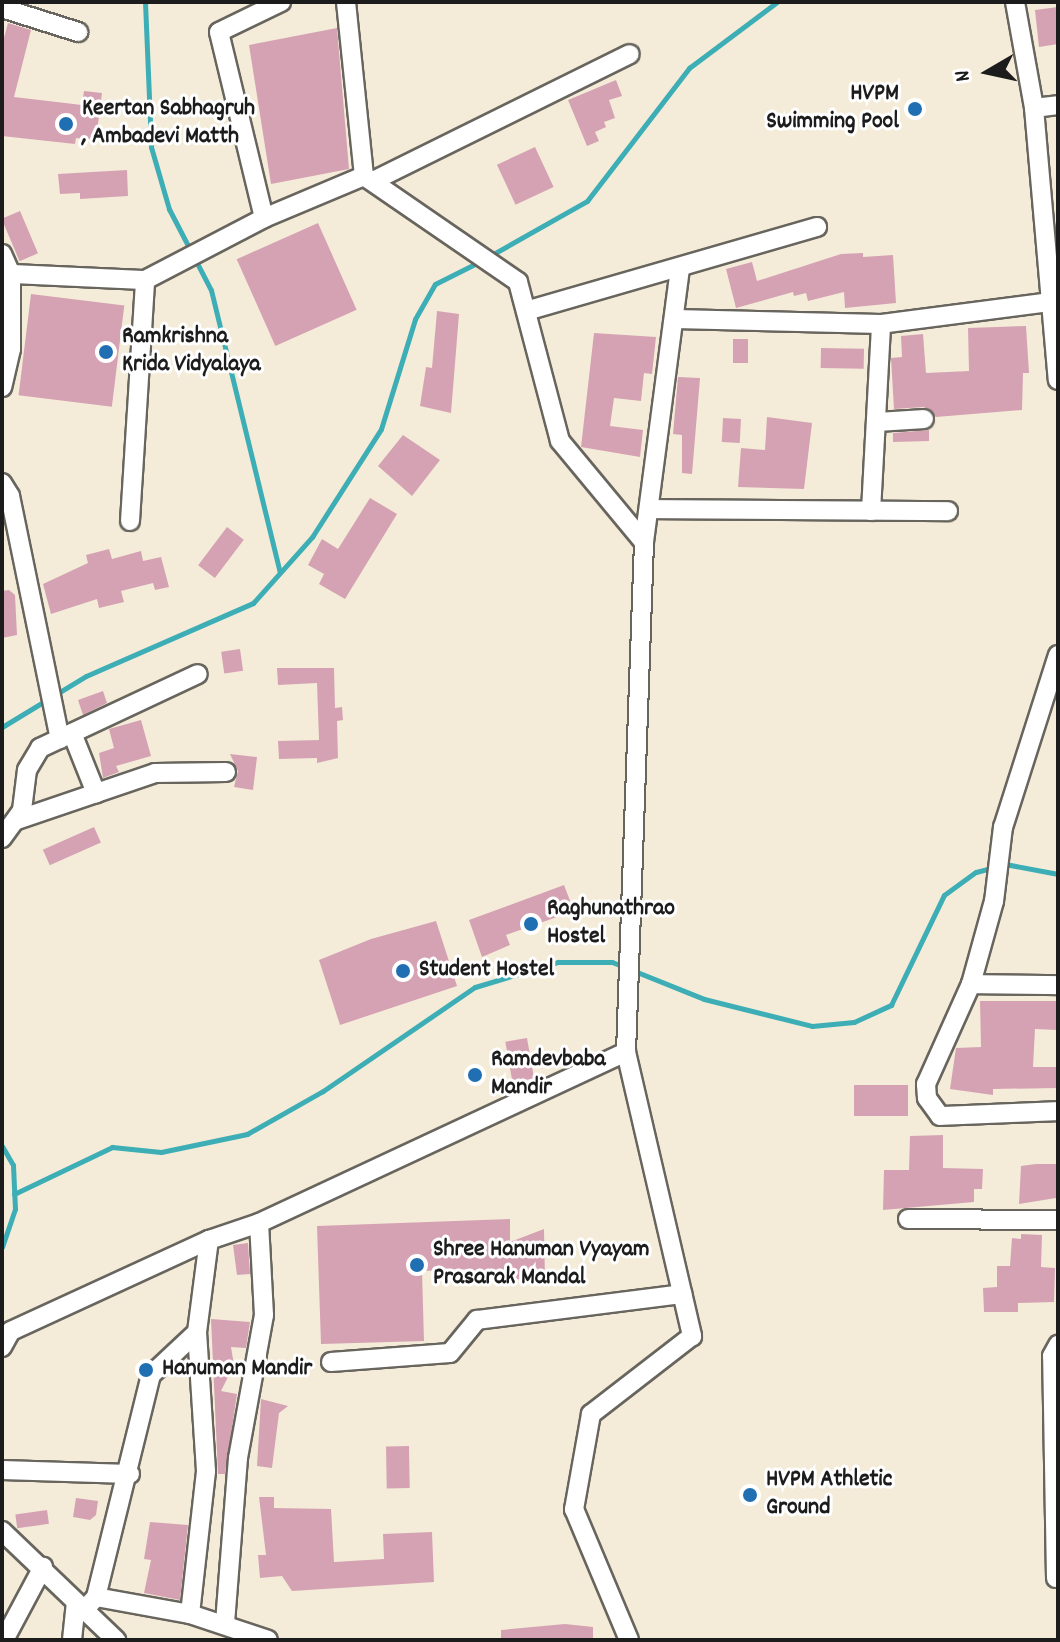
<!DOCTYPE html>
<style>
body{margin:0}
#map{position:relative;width:1060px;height:1642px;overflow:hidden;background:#f4ecd8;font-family:Dekko,sans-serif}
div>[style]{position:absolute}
.stream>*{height:5px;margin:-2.5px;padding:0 2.5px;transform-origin:2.5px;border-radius:2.5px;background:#3daeb5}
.building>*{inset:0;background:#d5a2b4;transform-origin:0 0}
.roads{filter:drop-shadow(2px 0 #68655e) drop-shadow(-2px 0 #68655e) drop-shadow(0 2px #68655e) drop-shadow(0 -2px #68655e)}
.street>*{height:18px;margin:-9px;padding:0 9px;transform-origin:9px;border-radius:9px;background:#fff}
.dots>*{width:22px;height:22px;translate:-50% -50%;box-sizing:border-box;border:4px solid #fff;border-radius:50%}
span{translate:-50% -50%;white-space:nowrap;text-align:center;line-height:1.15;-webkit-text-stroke:6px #fff;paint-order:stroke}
.poi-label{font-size:24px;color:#1c1c1c;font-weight:700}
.right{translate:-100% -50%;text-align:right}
.left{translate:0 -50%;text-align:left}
.frame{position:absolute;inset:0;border:4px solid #1c1c1c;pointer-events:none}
.north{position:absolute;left:948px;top:32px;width:80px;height:80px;-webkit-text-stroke:6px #fff;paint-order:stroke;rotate:261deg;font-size:22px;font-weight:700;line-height:32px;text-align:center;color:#1c1c1c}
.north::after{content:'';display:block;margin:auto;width:28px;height:36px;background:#1c1c1c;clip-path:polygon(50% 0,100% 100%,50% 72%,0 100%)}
</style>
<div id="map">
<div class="stream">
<div style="left:145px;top:2px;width:145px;rotate:87.6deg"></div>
<div style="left:151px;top:147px;width:65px;rotate:73.8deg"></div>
<div style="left:169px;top:209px;width:91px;rotate:62.6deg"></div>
<div style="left:211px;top:290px;width:290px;rotate:76.3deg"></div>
<div style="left:488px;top:257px;width:114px;rotate:-29.5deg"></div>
<div style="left:587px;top:201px;width:168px;rotate:-52.5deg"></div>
<div style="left:689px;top:68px;width:110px;rotate:-36.9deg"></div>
<div style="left:2px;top:727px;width:98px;rotate:-31.3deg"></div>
<div style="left:86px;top:676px;width:182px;rotate:-23.6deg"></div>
<div style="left:253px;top:603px;width:89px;rotate:-48.2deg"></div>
<div style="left:312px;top:537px;width:128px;rotate:-57.4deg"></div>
<div style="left:381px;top:429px;width:115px;rotate:-72.8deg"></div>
<div style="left:415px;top:319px;width:40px;rotate:-60.3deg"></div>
<div style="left:435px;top:284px;width:49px;rotate:-26.6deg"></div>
<div style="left:1005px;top:864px;width:54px;rotate:10.7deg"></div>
<div style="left:2px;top:1146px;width:22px;rotate:60deg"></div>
<div style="left:13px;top:1165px;width:44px;rotate:87.4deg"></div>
<div style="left:15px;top:1209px;width:40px;rotate:108.9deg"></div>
<div style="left:14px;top:1194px;width:109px;rotate:-25.6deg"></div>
<div style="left:112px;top:1147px;width:49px;rotate:5.8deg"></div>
<div style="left:161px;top:1152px;width:88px;rotate:-11.8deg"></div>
<div style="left:247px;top:1134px;width:87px;rotate:-29.5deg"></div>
<div style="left:323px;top:1091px;width:184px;rotate:-34.4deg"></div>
<div style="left:475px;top:987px;width:87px;rotate:-16.8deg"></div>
<div style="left:558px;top:962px;width:54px"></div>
<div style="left:612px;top:962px;width:99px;rotate:21.9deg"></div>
<div style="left:704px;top:999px;width:111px;rotate:14deg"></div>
<div style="left:812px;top:1026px;width:42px;rotate:-5.4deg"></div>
<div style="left:854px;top:1022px;width:41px;rotate:-24.7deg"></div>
<div style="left:891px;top:1005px;width:122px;rotate:-64.3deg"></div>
<div style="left:944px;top:895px;width:39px;rotate:-36deg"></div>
<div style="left:976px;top:872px;width:20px;rotate:-15deg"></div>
</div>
<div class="building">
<div style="clip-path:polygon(1058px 7px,1058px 44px,1039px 47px,1035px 10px)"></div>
<div style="clip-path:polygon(8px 23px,31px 30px,14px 97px,82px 105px,84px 91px,102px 93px,96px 140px,76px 138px,75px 144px,2px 136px,2px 45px)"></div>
<div style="clip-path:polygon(337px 28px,349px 169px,271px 184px,249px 45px)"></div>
<div style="clip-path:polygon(616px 80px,622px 96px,609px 100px,615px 118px,604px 122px,606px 127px,595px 132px,599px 141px,587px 146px,568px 100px)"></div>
<div style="left:535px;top:147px;width:44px;height:42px;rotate:65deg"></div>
<div style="clip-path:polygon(127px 170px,128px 196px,80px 199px,80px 193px,60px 194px,58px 174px)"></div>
<div style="left:20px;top:211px;width:46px;height:20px;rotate:67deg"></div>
<div style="left:318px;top:223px;width:95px;height:89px;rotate:66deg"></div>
<div style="clip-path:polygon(863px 253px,863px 257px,893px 255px,896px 303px,845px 308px,844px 292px,808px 301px,806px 293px,794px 296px,793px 292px,736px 308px,726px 269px,752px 262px,757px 281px,841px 254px)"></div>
<div style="left:31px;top:294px;width:94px;height:102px;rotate:7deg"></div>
<div style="clip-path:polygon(437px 311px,459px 314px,451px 413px,420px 406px,426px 367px,432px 368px)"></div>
<div style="clip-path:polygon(1026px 326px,1029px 373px,1023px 373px,1022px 410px,936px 417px,924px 407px,894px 409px,891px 358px,902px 357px,901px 336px,923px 334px,926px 373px,969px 371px,968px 328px)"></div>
<div style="clip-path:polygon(594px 333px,656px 337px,652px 374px,644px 373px,641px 401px,614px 398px,610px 426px,643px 430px,640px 457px,581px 447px)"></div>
<div style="left:733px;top:339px;width:15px;height:24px"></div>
<div style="left:821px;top:348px;width:43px;height:20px;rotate:1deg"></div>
<div style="clip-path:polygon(678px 377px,700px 378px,692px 474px,682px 473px,682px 435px,673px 434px)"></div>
<div style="clip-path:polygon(767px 417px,812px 423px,804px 489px,738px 487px,741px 448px,765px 450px)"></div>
<div style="left:723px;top:418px;width:18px;height:24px;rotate:3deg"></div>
<div style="clip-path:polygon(929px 430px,929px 441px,893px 442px,893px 433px)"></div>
<div style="clip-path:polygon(403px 435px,440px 460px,412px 496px,378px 466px)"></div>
<div style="clip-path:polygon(370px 498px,397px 514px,345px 599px,319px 584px,324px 574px,308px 565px,322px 539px,338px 549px)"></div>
<div style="left:227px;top:527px;width:21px;height:48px;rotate:37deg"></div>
<div style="clip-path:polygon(109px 549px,112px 559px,141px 551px,143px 561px,161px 557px,169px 587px,155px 590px,153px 583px,121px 591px,124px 602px,99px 608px,97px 599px,51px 614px,43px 584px,88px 563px,86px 555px)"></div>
<div style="clip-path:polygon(9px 590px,15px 595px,17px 635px,2px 638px,2px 591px)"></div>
<div style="left:240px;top:649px;width:22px;height:19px;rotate:82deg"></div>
<div style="clip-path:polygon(277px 668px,334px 668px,335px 708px,342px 707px,343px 720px,337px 721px,338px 758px,317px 763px,317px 758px,279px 759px,278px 741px,319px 740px,317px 683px,278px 685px)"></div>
<div style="clip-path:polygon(103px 691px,107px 703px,83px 715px,78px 700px)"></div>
<div style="clip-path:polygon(141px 720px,151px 756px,116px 766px,119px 772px,103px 778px,99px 753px,114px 748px,109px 729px)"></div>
<div style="clip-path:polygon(230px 754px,257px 757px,253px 790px,234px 787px,238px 771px)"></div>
<div style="left:94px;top:827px;width:17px;height:56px;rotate:66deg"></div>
<div style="clip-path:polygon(564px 885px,574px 911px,506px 935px,510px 945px,482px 957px,469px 920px)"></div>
<div style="clip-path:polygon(436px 921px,457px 986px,340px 1025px,319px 960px,371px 939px)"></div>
<div style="clip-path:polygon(980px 1001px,1058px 1001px,1057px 1030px,1035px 1029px,1033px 1067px,1058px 1067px,1058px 1088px,993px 1089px,993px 1095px,950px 1089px,956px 1048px,981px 1047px)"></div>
<div style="left:527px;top:1038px;width:41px;height:22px;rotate:80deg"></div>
<div style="left:908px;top:1085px;width:31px;height:54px;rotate:90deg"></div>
<div style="clip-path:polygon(943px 1135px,943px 1168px,983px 1169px,982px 1189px,974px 1189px,974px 1202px,883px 1210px,884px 1170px,909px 1170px,910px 1136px)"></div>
<div style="clip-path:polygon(1036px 1164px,1057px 1164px,1056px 1198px,1019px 1204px,1021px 1166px)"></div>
<div style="clip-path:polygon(510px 1219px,510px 1242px,544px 1229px,545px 1280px,471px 1278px,472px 1269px,422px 1271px,424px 1341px,321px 1344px,317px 1226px)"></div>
<div style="clip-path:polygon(1021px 1234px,1042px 1235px,1041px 1267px,1055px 1268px,1054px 1302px,1018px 1303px,1018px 1312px,984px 1312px,983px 1288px,997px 1287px,997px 1266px,1010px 1266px,1012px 1238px,1021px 1239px)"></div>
<div style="clip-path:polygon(248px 1243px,250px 1274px,237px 1275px,233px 1245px)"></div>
<div style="clip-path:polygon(211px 1319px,250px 1322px,246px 1348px,231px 1347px,234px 1365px,221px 1391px,237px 1394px,225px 1474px,218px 1474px)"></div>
<div style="clip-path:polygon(261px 1399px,288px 1406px,279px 1413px,272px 1468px,257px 1466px)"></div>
<div style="left:409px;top:1446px;width:42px;height:23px;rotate:89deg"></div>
<div style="clip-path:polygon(259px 1497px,274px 1497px,274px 1508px,331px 1509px,334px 1562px,384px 1559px,383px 1534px,432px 1532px,434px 1582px,292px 1591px,282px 1576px,260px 1578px,258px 1555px,266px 1555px)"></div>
<div style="clip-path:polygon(76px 1498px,98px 1501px,96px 1515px,90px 1520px,73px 1517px)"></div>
<div style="left:47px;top:1510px;width:14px;height:32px;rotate:82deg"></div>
<div style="clip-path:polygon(150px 1522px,188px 1525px,180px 1600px,144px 1593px,151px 1560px,144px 1559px)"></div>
<div style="clip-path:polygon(565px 1624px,593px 1627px,593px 1640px,501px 1640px,501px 1630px)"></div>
</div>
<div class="roads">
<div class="street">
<div style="left:346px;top:2px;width:175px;rotate:84.1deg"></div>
<div style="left:1015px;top:2px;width:108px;rotate:79.8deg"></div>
<div style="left:1034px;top:108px;width:273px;rotate:85deg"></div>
<div style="left:2px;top:8px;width:80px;rotate:17.5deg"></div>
<div style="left:1034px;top:108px;width:24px;rotate:-7deg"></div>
<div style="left:375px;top:180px;width:284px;rotate:-26.3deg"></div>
<div style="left:264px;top:218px;width:191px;rotate:-103.6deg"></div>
<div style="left:219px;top:32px;width:69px;rotate:-25.8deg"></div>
<div style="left:2px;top:254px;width:22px;rotate:66deg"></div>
<div style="left:11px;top:274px;width:75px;rotate:90deg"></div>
<div style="left:11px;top:349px;width:39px;rotate:103deg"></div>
<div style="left:11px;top:274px;width:134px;rotate:2.6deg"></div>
<div style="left:526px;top:311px;width:303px;rotate:-16.1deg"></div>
<div style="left:675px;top:319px;width:206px;rotate:1.4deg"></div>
<div style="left:881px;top:324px;width:178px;rotate:-7.4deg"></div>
<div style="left:878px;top:422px;width:46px;rotate:-3.7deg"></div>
<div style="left:2px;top:483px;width:15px;rotate:58deg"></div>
<div style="left:10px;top:496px;width:248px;rotate:78.4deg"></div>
<div style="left:649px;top:509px;width:299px;rotate:0.4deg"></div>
<div style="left:871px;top:511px;width:187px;rotate:-86.9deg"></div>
<div style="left:130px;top:521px;width:241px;rotate:-86.4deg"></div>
<div style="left:145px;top:280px;width:134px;rotate:-27.5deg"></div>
<div style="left:264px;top:218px;width:108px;rotate:-22.8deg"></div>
<div style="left:364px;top:176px;width:187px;rotate:34.5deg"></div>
<div style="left:518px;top:282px;width:164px;rotate:75.2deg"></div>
<div style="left:560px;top:441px;width:131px;rotate:50.3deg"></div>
<div style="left:644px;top:542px;width:510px;rotate:92.02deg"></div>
<div style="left:626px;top:1052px;width:292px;rotate:76.9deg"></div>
<div style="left:692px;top:1336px;width:128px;rotate:142.3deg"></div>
<div style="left:591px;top:1414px;width:97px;rotate:100.1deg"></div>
<div style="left:574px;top:1509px;width:142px;rotate:67.2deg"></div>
<div style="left:644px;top:542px;width:274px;rotate:-82.5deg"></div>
<div style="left:1058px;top:655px;width:181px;rotate:107.7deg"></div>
<div style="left:1003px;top:827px;width:75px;rotate:96.9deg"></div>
<div style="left:994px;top:901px;width:86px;rotate:105.5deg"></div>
<div style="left:971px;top:984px;width:110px;rotate:114.2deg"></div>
<div style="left:926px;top:1084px;width:14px;rotate:86deg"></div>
<div style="left:927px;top:1098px;width:22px;rotate:54deg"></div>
<div style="left:940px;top:1116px;width:118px;rotate:-2.4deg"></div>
<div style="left:72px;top:733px;width:65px;rotate:68.2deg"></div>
<div style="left:17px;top:820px;width:146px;rotate:-18.8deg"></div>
<div style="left:155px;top:773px;width:71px;rotate:-0.8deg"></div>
<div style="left:2px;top:838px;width:34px;rotate:-54deg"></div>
<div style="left:22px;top:810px;width:40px;rotate:-82.9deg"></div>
<div style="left:27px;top:770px;width:26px;rotate:-59deg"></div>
<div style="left:40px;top:748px;width:174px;rotate:-25.1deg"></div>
<div style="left:971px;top:984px;width:87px;rotate:0.7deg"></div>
<div style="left:908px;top:1219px;width:150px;rotate:0.4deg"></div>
<div style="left:2px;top:1347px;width:18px;rotate:-61deg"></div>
<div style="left:11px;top:1331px;width:218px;rotate:-24.7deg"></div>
<div style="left:209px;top:1240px;width:53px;rotate:-18.8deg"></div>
<div style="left:259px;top:1223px;width:405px;rotate:-25deg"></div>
<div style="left:331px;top:1362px;width:119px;rotate:-4.3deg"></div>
<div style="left:450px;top:1353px;width:43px;rotate:-50.7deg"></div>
<div style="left:477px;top:1320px;width:207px;rotate:-7.2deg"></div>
<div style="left:2px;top:1470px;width:128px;rotate:1.8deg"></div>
<div style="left:2px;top:1531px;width:158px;rotate:43.7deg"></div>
<div style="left:1056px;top:1578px;width:222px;rotate:-91deg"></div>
<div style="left:1052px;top:1356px;width:13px;rotate:-61deg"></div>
<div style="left:96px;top:1597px;width:96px;rotate:10.3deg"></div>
<div style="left:190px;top:1614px;width:82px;rotate:18.4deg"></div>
<div style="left:84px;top:1610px;width:18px;rotate:-47deg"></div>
<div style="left:96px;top:1597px;width:229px;rotate:-76.1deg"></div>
<div style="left:151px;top:1375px;width:63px;rotate:-43.1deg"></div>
<div style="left:197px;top:1332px;width:93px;rotate:-82.6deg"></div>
<div style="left:190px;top:1614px;width:144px;rotate:-83.6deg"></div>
<div style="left:206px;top:1471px;width:139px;rotate:-93.7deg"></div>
<div style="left:225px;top:1623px;width:166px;rotate:-85.5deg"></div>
<div style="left:238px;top:1458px;width:145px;rotate:-79.7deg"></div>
<div style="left:264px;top:1315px;width:92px;rotate:-93.1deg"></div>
<div style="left:4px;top:1640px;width:83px;rotate:-61.9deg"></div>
<div style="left:72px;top:1640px;width:38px;rotate:-84deg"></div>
</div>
</div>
<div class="dots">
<div style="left:915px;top:109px;background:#1f6fb2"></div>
<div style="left:66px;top:124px;background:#1f6fb2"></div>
<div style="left:106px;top:352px;background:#1f6fb2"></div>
<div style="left:531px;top:924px;background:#1f6fb2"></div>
<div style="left:403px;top:971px;background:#1f6fb2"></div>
<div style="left:475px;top:1075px;background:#1f6fb2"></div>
<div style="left:417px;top:1265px;background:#1f6fb2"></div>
<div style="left:146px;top:1370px;background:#1f6fb2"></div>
<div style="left:750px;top:1495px;background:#1f6fb2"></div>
</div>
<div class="poi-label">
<span class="right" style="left:899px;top:109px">HVPM<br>Swimming Pool</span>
<span class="left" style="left:82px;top:124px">Keertan Sabhagruh<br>, Ambadevi Matth</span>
<span class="left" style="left:122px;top:352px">Ramkrishna<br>Krida Vidyalaya</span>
<span class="left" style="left:547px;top:924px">Raghunathrao<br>Hostel</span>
<span class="left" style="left:419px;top:971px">Student Hostel</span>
<span class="left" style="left:491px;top:1075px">Ramdevbaba<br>Mandir</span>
<span class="left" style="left:433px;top:1265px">Shree Hanuman Vyayam<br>Prasarak Mandal</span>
<span class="left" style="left:162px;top:1370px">Hanuman Mandir</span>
<span class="left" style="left:766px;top:1495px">HVPM Athletic<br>Ground</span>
</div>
<div class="frame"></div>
<div class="north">N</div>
</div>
